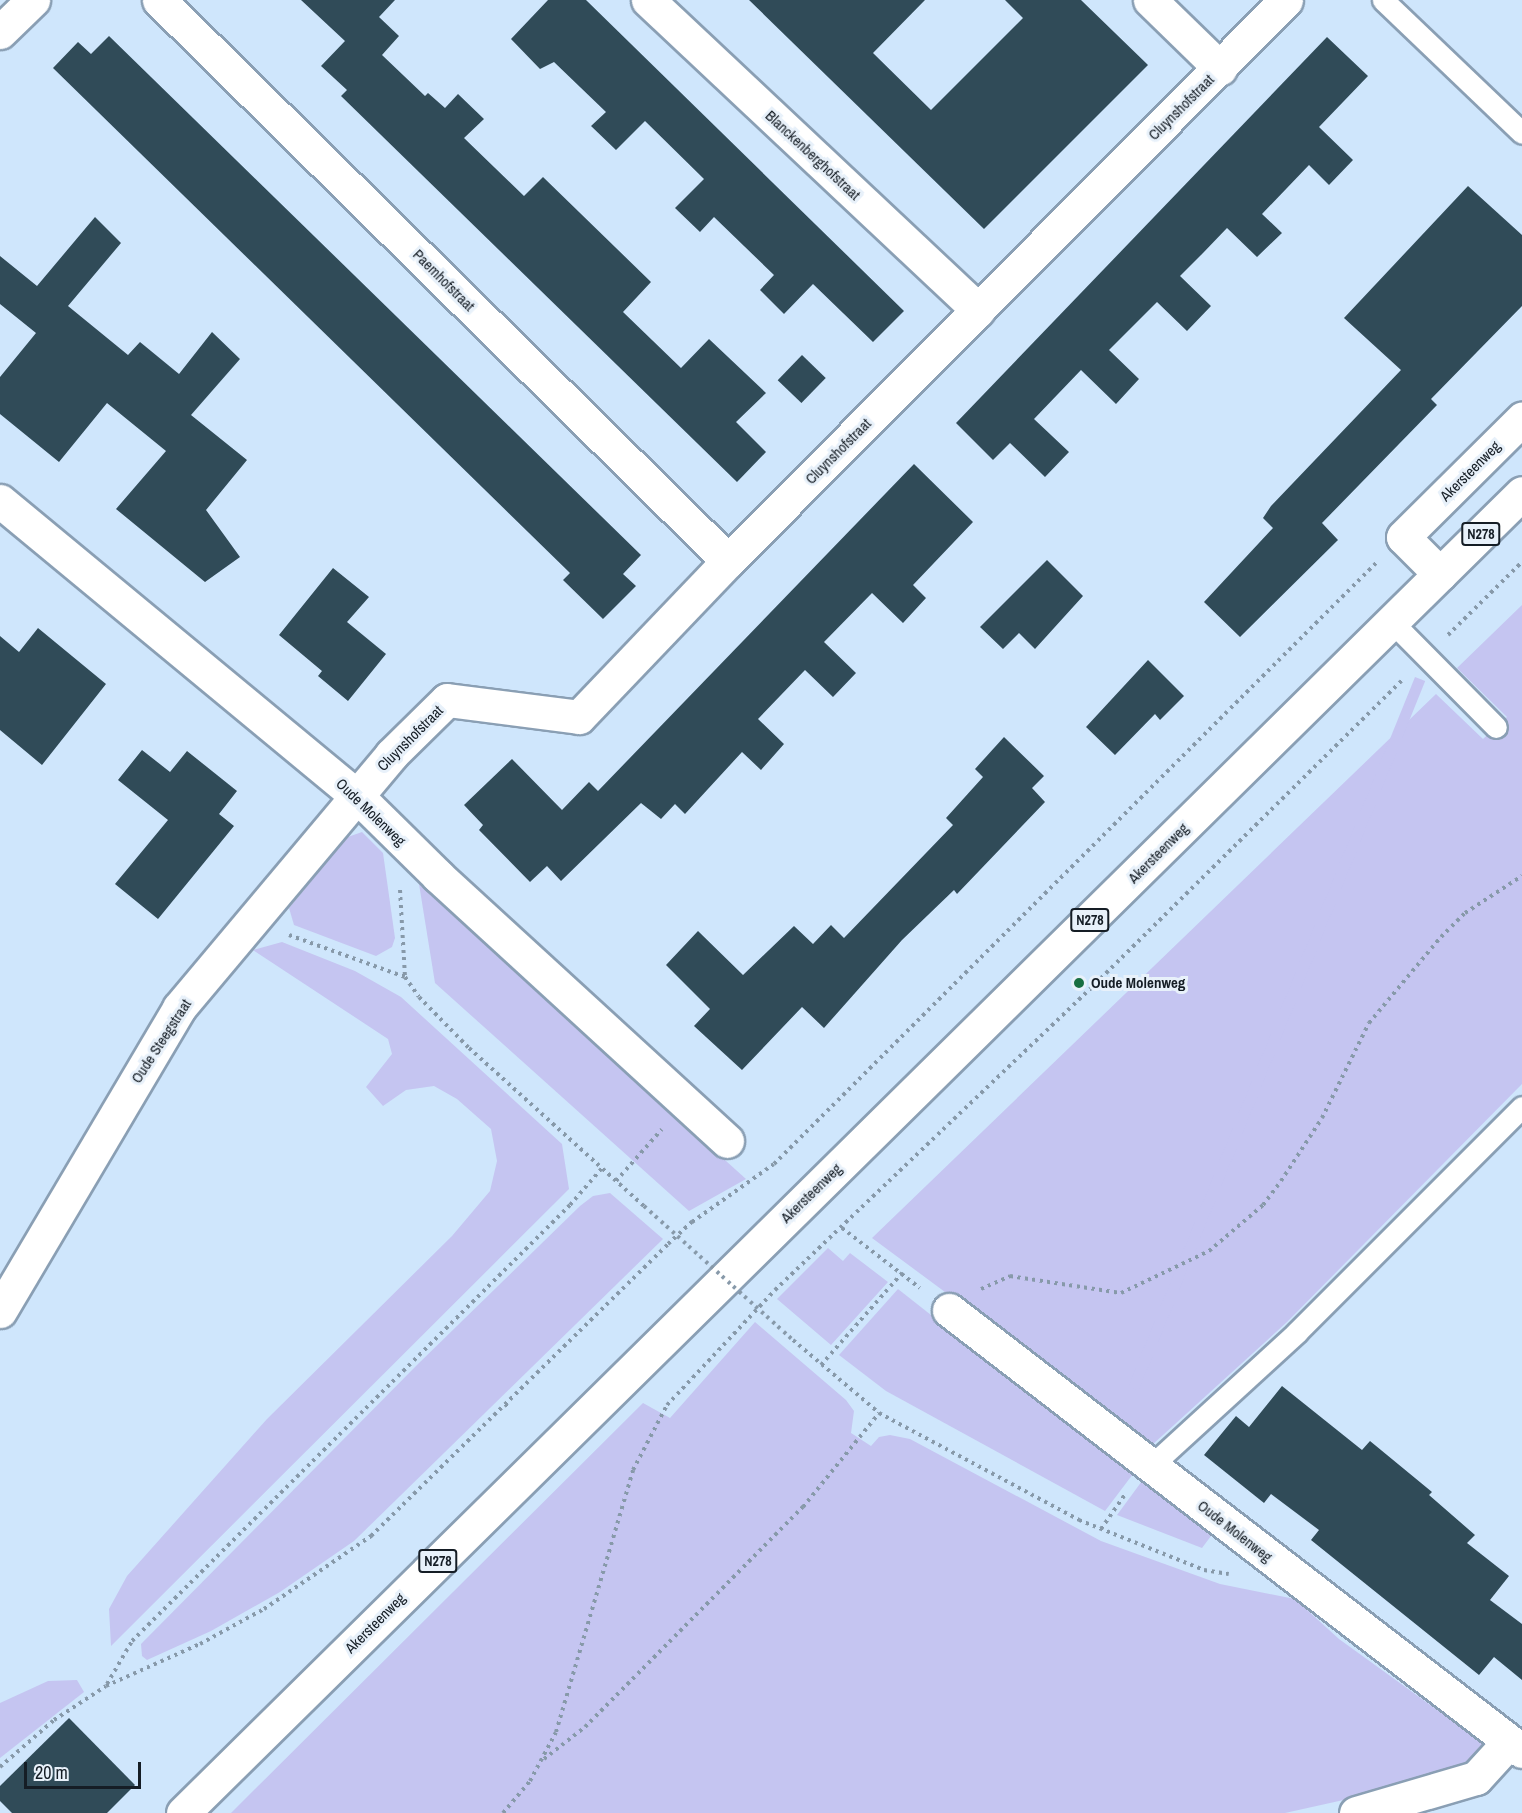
<!DOCTYPE html>
<style>
body{margin:0}
#map{position:relative;width:1522px;height:1813px;overflow:hidden;background:#cfe6fc;font-family:"Archivo Narrow",sans-serif}
div>[style]{position:absolute}
.green>*{inset:0;background:#c5c5f1;transform-origin:0 0}
.building>*{inset:0;background:#304b58;transform-origin:0 0}
.path>*{height:4px;margin-top:-2px;transform-origin:0;background:repeating-linear-gradient(90deg,#8799a9 0 3px,transparent 0 7.5px)}
.roads{filter:drop-shadow(2px 0 #8a9fb4) drop-shadow(-2px 0 #8a9fb4) drop-shadow(0 2px #8a9fb4) drop-shadow(0 -2px #8a9fb4)}
.service>*{height:21px;margin:-10.5px;padding:0 10.5px;transform-origin:10.5px;border-radius:10.5px;background:#fff}
.minor>*{height:33px;margin:-16.5px;padding:0 16.5px;transform-origin:16.5px;border-radius:16.5px;background:#fff}
.primary>*{height:33px;margin:-16.5px;padding:0 16.5px;transform-origin:16.5px;border-radius:16.5px;background:#fff}
.path-bridge>*{height:4px;margin-top:-2px;transform-origin:0;background:repeating-linear-gradient(90deg,#8799a9 0 3px,transparent 0 7.5px)}
.dots>*{width:16px;height:16px;translate:-50% -50%;box-sizing:border-box;border:3px solid #e8f1fa;border-radius:50%}
span{translate:-50% -50%;white-space:nowrap;text-align:center;line-height:1.15;-webkit-text-stroke:6px #e8f1fa;paint-order:stroke}
.shield-label span{padding:2px 4px;background:#e8f1fa;border:2px solid;border-radius:4px;-webkit-text-stroke-width:0}
.shield-label{font-size:14px;color:#151d25;font-weight:700}
.street-label{font-size:15px;color:#151d25}
.poi-label{font-size:15px;color:#151d25;font-weight:700}
.left{translate:0 -50%;text-align:left}
.scale{position:absolute;left:24px;top:1762px;width:117px;height:27px;box-sizing:border-box;border:3px solid #151d25;border-top:0;padding-left:8px;font-size:18px;line-height:21px;white-space:nowrap;color:#151d25;-webkit-text-stroke:4px #e8f1fa;paint-order:stroke}
</style>
<div id="map">
<div class="green">
<div style="clip-path:polygon(1522px 605px,1522px 1084px,1287px 1322px,1152px 1445px,872px 1238px,1436px 694px,1483px 739px,1507px 717px,1457px 668px)"></div>
<div style="left:1415px;top:677px;width:11px;height:765px;rotate:22deg"></div>
<div style="clip-path:polygon(362px 832px,383px 853px,395px 938px,392px 947px,376px 956px,294px 925px,289px 908px,345px 838px)"></div>
<div style="clip-path:polygon(419px 884px,746px 1179px,689px 1211px,435px 983px)"></div>
<div style="clip-path:polygon(282px 942px,355px 971px,401px 997px,562px 1144px,569px 1189px,111px 1646px,109px 1609px,127px 1576px,267px 1419px,452px 1236px,490px 1191px,497px 1161px,491px 1129px,457px 1099px,434px 1086px,406px 1090px,383px 1106px,366px 1087px,392px 1054px,388px 1039px,253px 950px)"></div>
<div style="clip-path:polygon(610px 1193px,663px 1239px,354px 1541px,280px 1592px,211px 1631px,147px 1660px,142px 1656px,141px 1644px,417px 1365px,580px 1206px,593px 1196px)"></div>
<div style="clip-path:polygon(828px 1248px,843px 1261px,850px 1253px,888px 1282px,831px 1345px,777px 1299px)"></div>
<div style="clip-path:polygon(898px 1289px,1133px 1474px,1105px 1511px,886px 1391px,839px 1355px)"></div>
<div style="clip-path:polygon(755px 1322px,846px 1400px,854px 1411px,851px 1433px,871px 1446px,879px 1437px,890px 1435px,910px 1439px,1101px 1541px,1220px 1584px,1295px 1599px,1339px 1639px,1498px 1754px,1420px 1783px,1285px 1813px,231px 1813px,643px 1403px,670px 1418px)"></div>
<div style="clip-path:polygon(1142px 1481px,1211px 1536px,1202px 1548px,1117px 1515px)"></div>
<div style="clip-path:polygon(77px 1680px,84px 1692px,0 1758px,0 1703px,48px 1681px)"></div>
</div>
<div class="building">
<div style="clip-path:polygon(301px 0,395px 0,379px 17px,399px 36px,382px 55px,425px 96px,428px 93px,445px 108px,458px 94px,484px 119px,464px 138px,524px 196px,543px 177px,651px 282px,623px 312px,681px 368px,709px 339px,766px 393px,736px 422px,766px 452px,737px 482px,341px 96px,347px 90px,321px 66px,345px 41px)"></div>
<div style="clip-path:polygon(548px 0,586px 0,904px 311px,873px 342px,813px 284px,784px 314px,760px 290px,774px 275px,714px 217px,700px 232px,675px 208px,704px 179px,645px 121px,616px 150px,591px 126px,606px 112px,554px 62px,540px 69px,511px 39px)"></div>
<div style="clip-path:polygon(749px 0,925px 0,873px 53px,931px 110px,1023px 18px,1005px 0,1081px 0,1148px 65px,984px 229px)"></div>
<div style="clip-path:polygon(109px 36px,641px 555px,623px 574px,636px 586px,603px 619px,563px 580px,570px 573px,53px 68px,78px 42px,91px 54px)"></div>
<div style="clip-path:polygon(1327px 37px,1368px 76px,1319px 127px,1353px 160px,1329px 185px,1309px 165px,1262px 214px,1282px 233px,1257px 257px,1227px 228px,1203px 253px,1180px 276px,1211px 306px,1187px 331px,1157px 302px,1109px 350px,1139px 379px,1116px 404px,1081px 370px,1034px 419px,1069px 452px,1045px 477px,1010px 443px,993px 460px,956px 423px)"></div>
<div style="clip-path:polygon(1468px 186px,1522px 235px,1522px 306px,1431px 399px,1437px 405px,1322px 523px,1338px 540px,1240px 637px,1204px 602px,1273px 528px,1263px 518px,1271px 506px,1401px 370px,1344px 318px)"></div>
<div style="clip-path:polygon(95px 217px,121px 243px,68px 306px,128px 355px,140px 342px,179px 374px,212px 332px,240px 359px,191px 415px,247px 460px,206px 510px,240px 557px,205px 582px,116px 509px,166px 451px,107px 403px,59px 462px,0 414px,0 377px,36px 333px,0 304px,0 256px,37px 286px)"></div>
<div style="left:802px;top:355px;width:33px;height:35px;rotate:44deg"></div>
<div style="clip-path:polygon(914px 464px,973px 522px,913px 585px,926px 598px,903px 623px,872px 593px,824px 642px,856px 673px,833px 697px,805px 670px,758px 719px,784px 744px,761px 770px,742px 752px,685px 814px,675px 804px,661px 819px,641px 803px,561px 881px,547px 866px,530px 882px,479px 830px,483px 825px,464px 805px,512px 759px,562px 810px,589px 782px,598px 791px)"></div>
<div style="clip-path:polygon(1047px 560px,1083px 596px,1035px 649px,1019px 633px,1003px 649px,980px 627px)"></div>
<div style="clip-path:polygon(333px 568px,369px 597px,347px 622px,386px 654px,348px 701px,318px 676px,322px 671px,279px 635px)"></div>
<div style="clip-path:polygon(38px 628px,106px 684px,42px 765px,0 730px,0 636px,19px 652px)"></div>
<div style="clip-path:polygon(1148px 660px,1184px 696px,1160px 720px,1155px 714px,1115px 755px,1086px 727px)"></div>
<div style="clip-path:polygon(1004px 737px,1044px 776px,1032px 788px,1045px 802px,957px 894px,954px 890px,902px 940px,824px 1028px,802px 1007px,742px 1070px,694px 1026px,710px 1009px,666px 965px,698px 931px,743px 975px,794px 926px,813px 944px,831px 925px,844px 938px,953px 825px,946px 818px,983px 777px,975px 769px)"></div>
<div style="clip-path:polygon(142px 750px,170px 772px,187px 751px,237px 791px,219px 814px,234px 826px,158px 919px,115px 884px,168px 820px,118px 780px)"></div>
<div style="clip-path:polygon(1282px 1386px,1362px 1450px,1370px 1441px,1432px 1492px,1429px 1495px,1475px 1535px,1467px 1543px,1509px 1576px,1490px 1600px,1522px 1624px,1522px 1680px,1494px 1657px,1479px 1675px,1311px 1540px,1319px 1530px,1271px 1494px,1264px 1503px,1204px 1455px,1236px 1416px,1249px 1427px)"></div>
<div style="clip-path:polygon(69px 1718px,135px 1785px,107px 1813px,12px 1813px,0 1801px,0 1786px)"></div>
</div>
<div class="path">
<div style="left:1448px;top:635px;width:104px;rotate:-44.6deg"></div>
<div style="left:400px;top:890px;width:87px;rotate:86.7deg"></div>
<div style="left:405px;top:977px;width:24px;rotate:55deg"></div>
<div style="left:419px;top:997px;width:71px;rotate:45.6deg"></div>
<div style="left:469px;top:1048px;width:236px;rotate:42.1deg"></div>
<div style="left:289px;top:935px;width:123px;rotate:19.9deg"></div>
<div style="left:616px;top:1181px;width:69px;rotate:-48.5deg"></div>
<div style="left:842px;top:1228px;width:98px;rotate:37.6deg"></div>
<div style="left:981px;top:1289px;width:32px;rotate:-24deg"></div>
<div style="left:1010px;top:1276px;width:112px;rotate:8.7deg"></div>
<div style="left:1121px;top:1293px;width:98px;rotate:-25.5deg"></div>
<div style="left:1209px;top:1251px;width:71px;rotate:-40.4deg"></div>
<div style="left:1263px;top:1205px;width:30px;rotate:-53deg"></div>
<div style="left:1281px;top:1181px;width:75px;rotate:-56.9deg"></div>
<div style="left:1322px;top:1118px;width:106px;rotate:-63.7deg"></div>
<div style="left:1369px;top:1023px;width:112px;rotate:-50.1deg"></div>
<div style="left:1441px;top:937px;width:34px;rotate:-45deg"></div>
<div style="left:1465px;top:913px;width:68px;rotate:-33deg"></div>
<div style="left:793px;top:1340px;width:113px;rotate:40.3deg"></div>
<div style="left:879px;top:1413px;width:227px;rotate:28.1deg"></div>
<div style="left:1079px;top:1520px;width:135px;rotate:21.8deg"></div>
<div style="left:1204px;top:1570px;width:25px;rotate:9deg"></div>
<div style="left:821px;top:1365px;width:123px;rotate:-48.6deg"></div>
<div style="left:505px;top:1404px;width:7px;rotate:45deg"></div>
<div style="left:1101px;top:1529px;width:44px;rotate:-55.2deg"></div>
<div style="left:107px;top:1684px;width:50px;rotate:-59.8deg"></div>
<div style="left:132px;top:1641px;width:618px;rotate:-44.87deg"></div>
<div style="left:570px;top:1205px;width:49px;rotate:-49.1deg"></div>
<div style="left:544px;top:1759px;width:52px;rotate:-38deg"></div>
<div style="left:585px;top:1727px;width:310px;rotate:-45.3deg"></div>
<div style="left:803px;top:1507px;width:121px;rotate:-51deg"></div>
<div style="left:0;top:1767px;width:72px;rotate:-41deg"></div>
<div style="left:54px;top:1720px;width:62px;rotate:-33.2deg"></div>
<div style="left:106px;top:1686px;width:103px;rotate:-24.1deg"></div>
<div style="left:200px;top:1644px;width:73px;rotate:-28.7deg"></div>
<div style="left:264px;top:1609px;width:130px;rotate:-34.3deg"></div>
<div style="left:371px;top:1536px;width:417px;rotate:-44.5deg"></div>
<div style="left:668px;top:1244px;width:33px;rotate:-43deg"></div>
<div style="left:692px;top:1222px;width:100px;rotate:-35.3deg"></div>
<div style="left:774px;top:1164px;width:852px;rotate:-44.95deg"></div>
<div style="left:503px;top:1813px;width:42px;rotate:-49.8deg"></div>
<div style="left:530px;top:1781px;width:55px;rotate:-62deg"></div>
<div style="left:556px;top:1732px;width:273px;rotate:-73.6deg"></div>
<div style="left:633px;top:1470px;width:73px;rotate:-62.4deg"></div>
<div style="left:667px;top:1405px;width:158px;rotate:-46.8deg"></div>
<div style="left:775px;top:1290px;width:436px;rotate:-43.7deg"></div>
<div style="left:1090px;top:989px;width:442px;rotate:-44.7deg"></div>
</div>
<div class="roads">
<div class="service">
<div style="left:1383px;top:0;width:192px;rotate:43.7deg"></div>
<div style="left:1391px;top:621px;width:149px;rotate:45.3deg"></div>
<div style="left:1151px;top:1466px;width:198px;rotate:-42.5deg"></div>
<div style="left:1297px;top:1332px;width:318px;rotate:-45deg"></div>
</div>
<div class="minor">
<div style="left:159px;top:0;width:799px;rotate:44.59deg"></div>
<div style="left:648px;top:0;width:453px;rotate:43.2deg"></div>
<div style="left:1150px;top:0;width:98px;rotate:44.2deg"></div>
<div style="left:0;top:32px;width:46px;rotate:-44.1deg"></div>
<div style="left:0;top:501px;width:462px;rotate:39.6deg"></div>
<div style="left:356px;top:795px;width:115px;rotate:44.6deg"></div>
<div style="left:438px;top:876px;width:392px;rotate:42.5deg"></div>
<div style="left:1440px;top:574px;width:52px;rotate:-135deg"></div>
<div style="left:1403px;top:537px;width:168px;rotate:-44.8deg"></div>
<div style="left:949px;top:1310px;width:723px;rotate:37.58deg"></div>
<div style="left:0;top:1311px;width:352px;rotate:-59.4deg"></div>
<div style="left:179px;top:1008px;width:330px;rotate:-50deg"></div>
<div style="left:391px;top:755px;width:78px;rotate:-44.5deg"></div>
<div style="left:447px;top:700px;width:133px;rotate:7.3deg"></div>
<div style="left:579px;top:717px;width:216px;rotate:-46.3deg"></div>
<div style="left:728px;top:561px;width:791px;rotate:-45.15deg"></div>
<div style="left:1356px;top:1813px;width:125px;rotate:-16.3deg"></div>
<div style="left:1476px;top:1778px;width:47px;rotate:-47.6deg"></div>
</div>
<div class="primary">
<div style="left:183px;top:1813px;width:1880px;rotate:-44.59deg"></div>
</div>
</div>
<div class="path-bridge">
<div style="left:644px;top:1206px;width:200px;rotate:42deg"></div>
</div>
<div class="dots">
<div style="left:1079px;top:983px;background:#196f41"></div>
</div>
<div class="shield-label">
<span style="left:1481px;top:534px">N278</span>
<span style="left:1090px;top:920px">N278</span>
<span style="left:438px;top:1561px">N278</span>
</div>
<div class="street-label">
<span style="left:1181px;top:107px;rotate:-45deg">Cluynshofstraat</span>
<span style="left:813px;top:155px;rotate:43deg">Blanckenberghofstraat</span>
<span style="left:444px;top:280px;rotate:45deg">Paemhofstraat</span>
<span style="left:838px;top:451px;rotate:-45deg">Cluynshofstraat</span>
<span style="left:1470px;top:471px;rotate:-45deg">Akersteenweg</span>
<span style="left:410px;top:738px;rotate:-45deg">Cluynshofstraat</span>
<span style="left:371px;top:812px;rotate:44deg">Oude Molenweg</span>
<span style="left:1158px;top:853px;rotate:-45deg">Akersteenweg</span>
<span style="left:161px;top:1041px;rotate:-57deg">Oude Steegstraat</span>
<span style="left:811px;top:1193px;rotate:-44deg">Akersteenweg</span>
<span style="left:1235px;top:1531px;rotate:38deg">Oude Molenweg</span>
<span style="left:375px;top:1623px;rotate:-45deg">Akersteenweg</span>
</div>
<div class="poi-label">
<span class="left" style="left:1091px;top:983px">Oude Molenweg</span>
</div>
<div class="scale">20 m</div>
</div>
